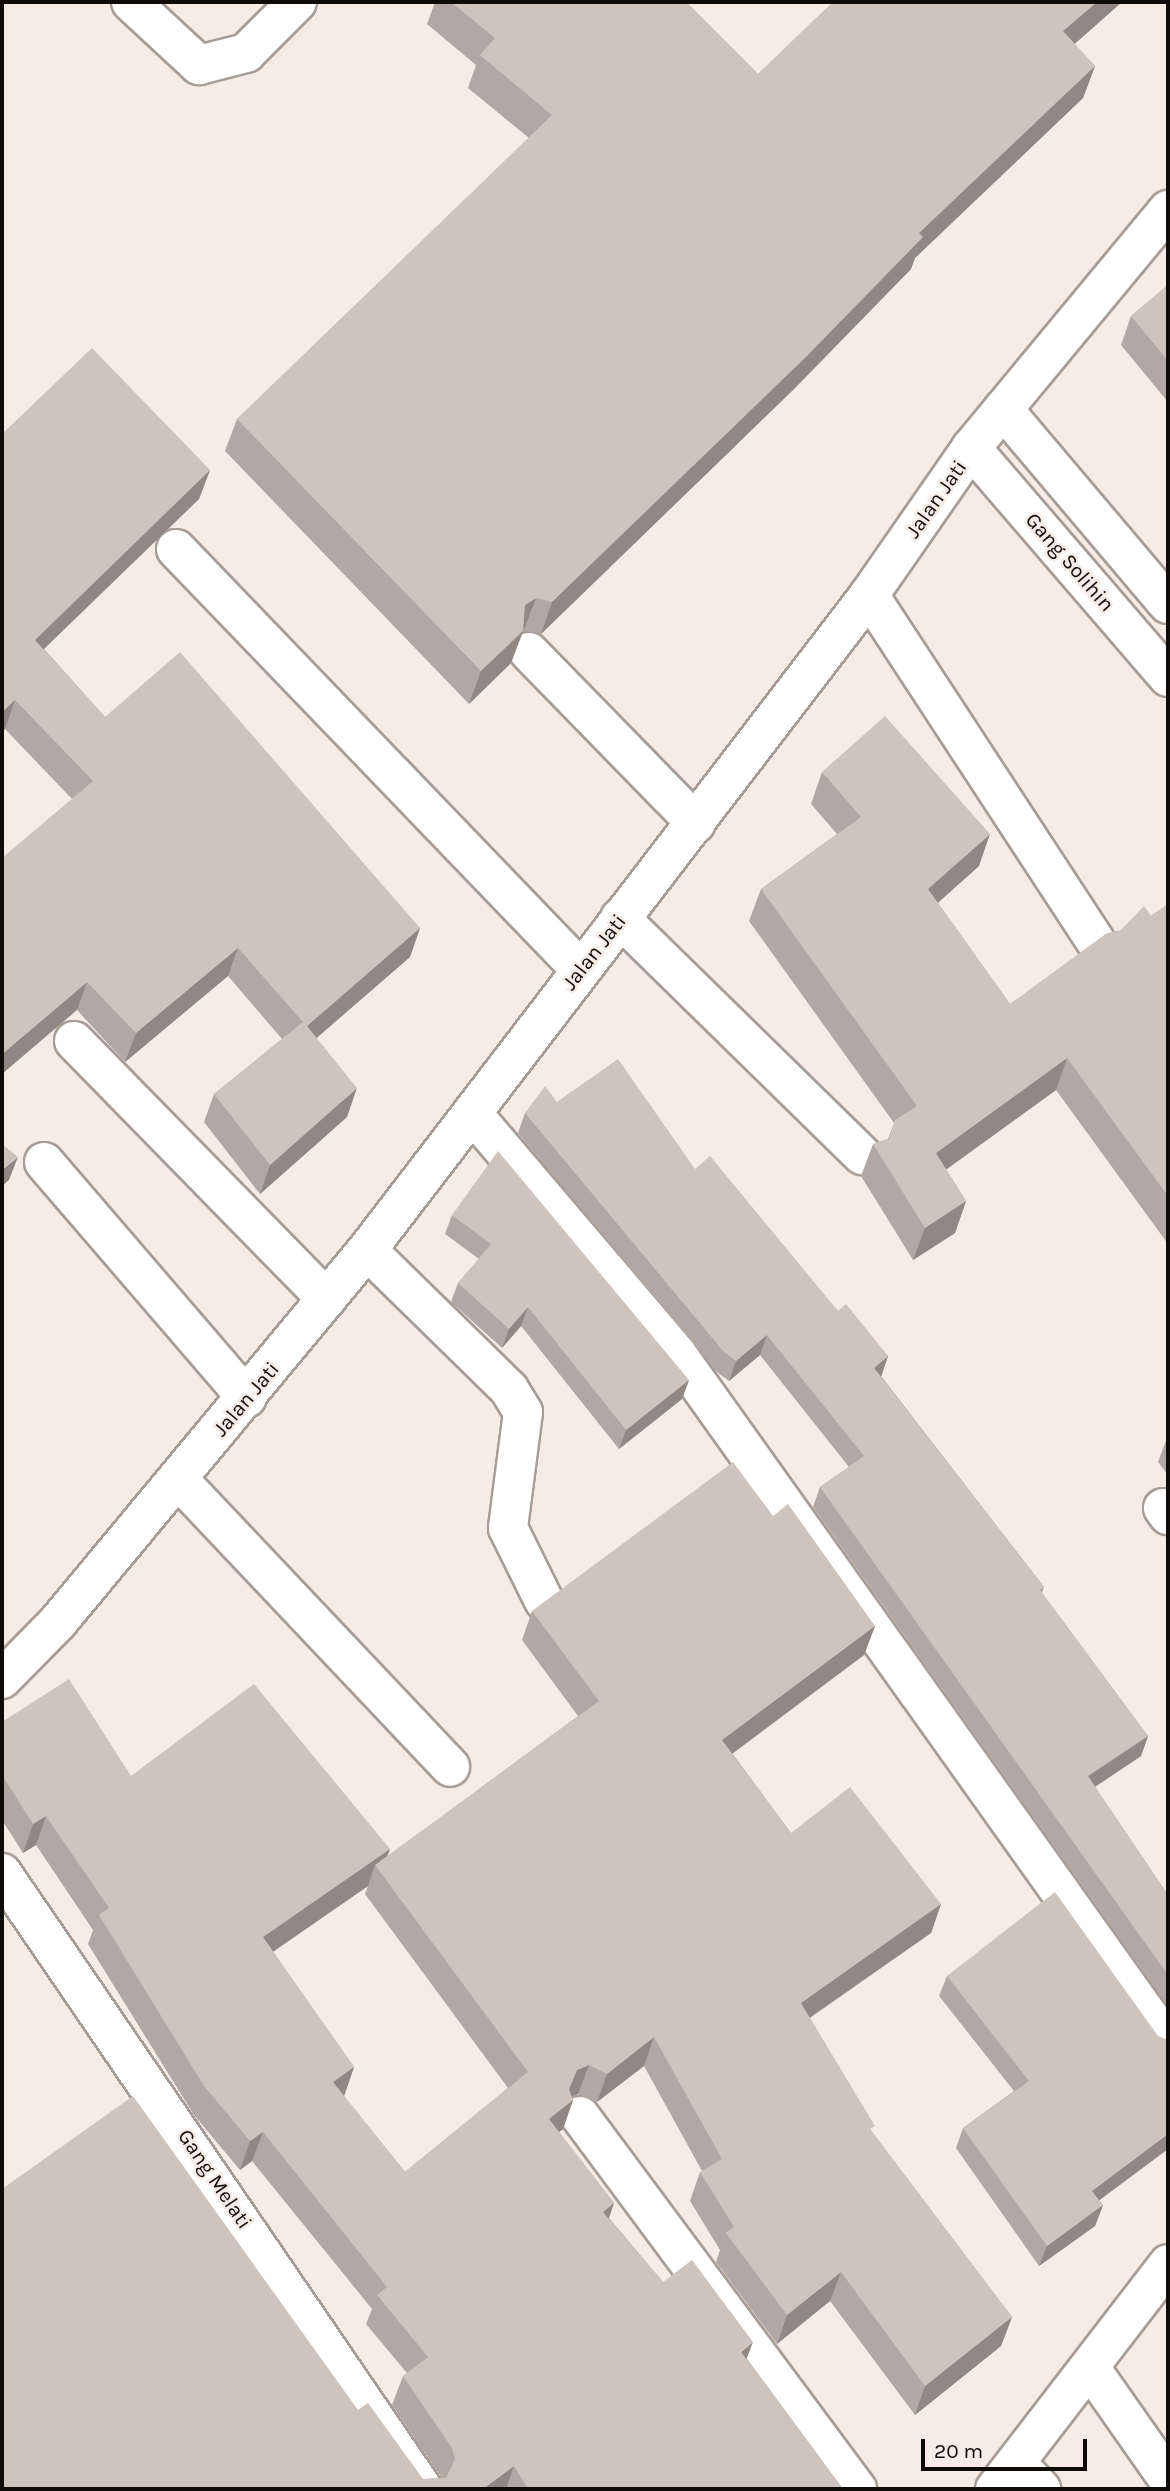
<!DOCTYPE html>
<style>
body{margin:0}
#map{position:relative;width:1170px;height:2491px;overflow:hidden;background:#f7ebe5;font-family:Karla,sans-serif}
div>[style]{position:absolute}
.roads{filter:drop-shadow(2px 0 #a79c96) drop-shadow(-2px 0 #a79c96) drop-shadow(0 2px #a79c96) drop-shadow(0 -2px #a79c96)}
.minor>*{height:38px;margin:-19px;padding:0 19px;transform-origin:19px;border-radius:19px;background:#fff}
.wall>*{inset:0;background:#b2a8a3}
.shaded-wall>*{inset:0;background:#918884}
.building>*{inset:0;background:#cfc3bd}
span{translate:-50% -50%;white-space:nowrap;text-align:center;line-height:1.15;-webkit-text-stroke:5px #f7ebe5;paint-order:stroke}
.street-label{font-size:21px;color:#0f0b09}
.frame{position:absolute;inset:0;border:4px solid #0f0b09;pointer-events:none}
.scale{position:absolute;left:921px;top:2439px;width:166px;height:32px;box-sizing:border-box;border:4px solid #0f0b09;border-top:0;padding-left:9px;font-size:21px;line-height:24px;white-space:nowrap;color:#0f0b09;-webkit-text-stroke:5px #f7ebe5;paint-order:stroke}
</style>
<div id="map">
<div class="roads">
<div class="minor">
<div style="left:131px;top:2px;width:93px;rotate:42.8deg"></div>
<div style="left:199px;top:65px;width:49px;rotate:-14.3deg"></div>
<div style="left:246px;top:53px;width:72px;rotate:-45deg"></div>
<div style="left:1003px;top:409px;width:255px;rotate:49.8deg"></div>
<div style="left:971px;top:448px;width:302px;rotate:49.3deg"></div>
<div style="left:176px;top:549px;width:583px;rotate:46.11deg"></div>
<div style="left:869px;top:595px;width:417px;rotate:56.8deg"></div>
<div style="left:529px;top:652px;width:239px;rotate:45.7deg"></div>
<div style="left:620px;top:918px;width:339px;rotate:44.4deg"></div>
<div style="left:74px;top:1041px;width:361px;rotate:45.6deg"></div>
<div style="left:472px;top:1113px;width:316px;rotate:49.6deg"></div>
<div style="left:677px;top:1354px;width:846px;rotate:54.53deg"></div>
<div style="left:44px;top:1162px;width:311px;rotate:49.3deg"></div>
<div style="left:367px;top:1250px;width:199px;rotate:44.4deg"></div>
<div style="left:509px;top:1389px;width:27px;rotate:59deg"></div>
<div style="left:523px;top:1412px;width:117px;rotate:97.4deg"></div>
<div style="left:508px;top:1528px;width:81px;rotate:63.7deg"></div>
<div style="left:178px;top:1479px;width:396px;rotate:46.6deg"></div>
<div style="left:1163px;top:1508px;width:9px;rotate:54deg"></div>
<div style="left:2px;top:1679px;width:80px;rotate:-45.5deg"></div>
<div style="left:58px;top:1622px;width:484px;rotate:-50.3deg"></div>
<div style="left:367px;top:1250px;width:825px;rotate:-52.53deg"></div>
<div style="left:869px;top:595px;width:179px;rotate:-55.2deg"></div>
<div style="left:971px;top:448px;width:309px;rotate:-50.4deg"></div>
<div style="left:2px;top:1873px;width:746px;rotate:55.65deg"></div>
<div style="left:580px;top:2116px;width:465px;rotate:53.4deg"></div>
<div style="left:1091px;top:2369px;width:134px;rotate:55deg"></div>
<div style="left:1017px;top:2464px;width:35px;rotate:46deg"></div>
<div style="left:995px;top:2489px;width:284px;rotate:-52.4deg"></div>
</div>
</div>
<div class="wall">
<div style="clip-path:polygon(435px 2px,686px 2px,758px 74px,833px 2px,1122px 2px,1074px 44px,1095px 66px,1083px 98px,915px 258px,911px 269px,794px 389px,541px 634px,524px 631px,522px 632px,511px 663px,469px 704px,225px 451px,237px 419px,529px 138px,468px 88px,476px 65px,427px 24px)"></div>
<div style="clip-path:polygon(1168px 285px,1168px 402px,1121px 345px,1131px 316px)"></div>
<div style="clip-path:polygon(2px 434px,210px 470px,199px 499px,44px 649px,105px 717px,420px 928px,410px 957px,316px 1038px,347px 1117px,260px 1194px,204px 1122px,214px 1094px,282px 1039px,228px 976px,125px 1062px,77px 1010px,72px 799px,5px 729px)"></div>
<div style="clip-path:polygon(822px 772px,979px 866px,938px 903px,1010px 1004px,1121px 930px,1151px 916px,1168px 904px,1168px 1244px,1056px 1090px,946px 1169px,966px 1201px,955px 1233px,913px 1260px,861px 1176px,873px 1144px,888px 1139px,894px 1123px,749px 921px,761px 889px,837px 834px,811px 804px)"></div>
<div style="clip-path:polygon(557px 1102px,695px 1169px,838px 1311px,888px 1356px,881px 1376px,1044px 1587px,1042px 1593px,1148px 1736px,1141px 1756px,1095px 1787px,1168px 1895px,1168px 2006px,813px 1507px,820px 1487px,849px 1467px,760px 1355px,729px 1381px,717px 1372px,518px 1133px,525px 1113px)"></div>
<div style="clip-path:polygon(452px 1215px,689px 1380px,682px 1399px,619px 1449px,521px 1326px,502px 1348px,451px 1302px,458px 1283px,479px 1259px,445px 1234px)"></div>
<div style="clip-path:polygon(1168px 1435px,1168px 1475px,1158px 1462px)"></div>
<div style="clip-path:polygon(evenodd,773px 1516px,875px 1626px,864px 1655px,732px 1753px,791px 1833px,941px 1904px,931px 1933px,810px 2018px,872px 2132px,1012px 2317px,1001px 2346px,915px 2415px,830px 2301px,777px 2344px,716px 2262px,720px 2250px,690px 2201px,700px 2172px,702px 2171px,644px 2066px,597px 2102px,578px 2094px,572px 2097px,573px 2100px,563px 2129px,559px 2132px,614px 2203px,609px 2218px,663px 2282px,747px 2359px,843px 2489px,2px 2489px,358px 2410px,423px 2479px,442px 2478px,392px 2405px,403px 2376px,407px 2373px,366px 2324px,372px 2309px,252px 2161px,240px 2170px,194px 2115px,88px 1944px,93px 1930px,36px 1845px,23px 1853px,2px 1820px,2px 1722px,131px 1776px,390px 1849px,387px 1857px,578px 1716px,522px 1640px,532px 1611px,773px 1516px,368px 1886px,365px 1894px,508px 2088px,405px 2172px,344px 2096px,354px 2067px,273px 1952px,368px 1886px)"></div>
<div style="clip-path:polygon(947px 1976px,1158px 2036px,1168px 2149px,1099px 2200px,1103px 2205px,1095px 2226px,1039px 2266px,956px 2148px,963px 2128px,1014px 2091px,939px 1996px)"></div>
</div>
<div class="shaded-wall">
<div style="clip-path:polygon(1097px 2px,1122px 2px,1052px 64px,1063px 31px)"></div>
<div style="clip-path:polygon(1095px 66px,1083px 98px,915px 258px,911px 269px,794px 389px,541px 634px,552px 602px,919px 233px)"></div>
<div style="clip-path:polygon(210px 470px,199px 499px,24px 668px,35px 640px)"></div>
<div style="clip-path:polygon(536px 598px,511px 663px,469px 704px,481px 671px,525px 605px)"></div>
<div style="clip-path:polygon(15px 700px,5px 729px,2px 732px,2px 712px)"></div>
<div style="clip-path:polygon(990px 834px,979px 866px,917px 921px,928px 889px)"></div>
<div style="clip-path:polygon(420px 928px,410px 957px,297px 1055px,307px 1026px)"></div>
<div style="clip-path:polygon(238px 948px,228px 976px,125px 1062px,136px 1033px)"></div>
<div style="clip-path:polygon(87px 982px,77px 1010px,2px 1074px,2px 1054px)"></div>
<div style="clip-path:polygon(1067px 1058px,1056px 1090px,925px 1185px,936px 1153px)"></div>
<div style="clip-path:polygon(357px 1088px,347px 1117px,260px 1194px,270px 1165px)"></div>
<div style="clip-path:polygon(18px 1157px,9px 1180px,2px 1186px,2px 1170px)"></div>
<div style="clip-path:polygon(966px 1201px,955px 1233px,913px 1260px,925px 1228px)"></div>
<div style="clip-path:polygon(528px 1307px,521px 1326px,502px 1348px,509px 1329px)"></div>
<div style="clip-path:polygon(767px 1335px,760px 1355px,729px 1381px,736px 1361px)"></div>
<div style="clip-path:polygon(888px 1356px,881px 1377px,874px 1368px)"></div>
<div style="clip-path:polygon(689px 1380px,682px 1399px,619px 1449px,626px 1430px)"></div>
<div style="clip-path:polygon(875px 1626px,864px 1655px,712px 1769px,722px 1740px)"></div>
<div style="clip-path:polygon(1148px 1736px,1141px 1756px,1081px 1796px,1088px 1776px)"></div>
<div style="clip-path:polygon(46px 1816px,36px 1845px,23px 1853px,33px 1824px)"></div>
<div style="clip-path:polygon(390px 1849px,381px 1872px,375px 1865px,368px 1886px,252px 1966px,263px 1937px)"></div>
<div style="clip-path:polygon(941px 1904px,931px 1933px,790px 2031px,801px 2003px)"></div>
<div style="clip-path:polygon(654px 2037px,644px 2066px,597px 2102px,607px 2074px)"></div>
<div style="clip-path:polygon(589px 2065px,578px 2094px,566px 2099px,573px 2100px,563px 2129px,539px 2147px,549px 2119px,569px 2089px,577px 2070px)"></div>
<div style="clip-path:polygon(354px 2067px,344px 2096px,333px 2082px)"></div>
<div style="clip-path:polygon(263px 2132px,252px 2161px,240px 2170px,250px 2141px)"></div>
<div style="clip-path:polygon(1168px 2134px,1168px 2149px,1085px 2211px,1092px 2191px)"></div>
<div style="clip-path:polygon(614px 2203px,604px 2231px,603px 2212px)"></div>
<div style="clip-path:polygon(1103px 2205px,1095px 2226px,1039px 2266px,1047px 2246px)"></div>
<div style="clip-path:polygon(841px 2272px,830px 2301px,777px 2344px,787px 2315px)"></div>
<div style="clip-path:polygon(1012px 2317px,1001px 2346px,915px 2415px,925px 2386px)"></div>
<div style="clip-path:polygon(753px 2342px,742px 2371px,741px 2352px)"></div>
<div style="clip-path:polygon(514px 2466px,506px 2489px,483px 2489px)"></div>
</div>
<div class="building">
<div style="clip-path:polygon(451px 2px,686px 2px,758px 74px,833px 2px,1097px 2px,1063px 31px,1095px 66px,919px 233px,923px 237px,806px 357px,552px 602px,536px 598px,525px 605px,523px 631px,481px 671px,237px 419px,552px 115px,480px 55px,495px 38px)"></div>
<div style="clip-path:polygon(1168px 285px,1168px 361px,1131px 316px)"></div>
<div style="clip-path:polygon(92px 348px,210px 470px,35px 640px,105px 717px,180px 652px,420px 928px,307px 1026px,357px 1088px,270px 1165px,214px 1094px,303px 1022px,238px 948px,136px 1033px,87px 982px,2px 1054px,2px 858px,93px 781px,15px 700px,2px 712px,2px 434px)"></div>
<div style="clip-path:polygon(885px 716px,990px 834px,928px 889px,1010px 1004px,1107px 933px,1121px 930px,1144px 906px,1151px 916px,1168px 904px,1168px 1196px,1067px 1058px,936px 1153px,966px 1201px,925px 1228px,873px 1144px,889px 1139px,895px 1120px,917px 1106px,761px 889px,861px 817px,822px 772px)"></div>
<div style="clip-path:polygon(618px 1059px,695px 1169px,710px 1156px,838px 1311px,846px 1304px,888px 1356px,874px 1368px,1044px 1587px,1040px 1590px,1148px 1736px,1088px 1776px,1168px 1895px,1168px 1975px,820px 1487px,864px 1456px,767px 1335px,736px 1361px,724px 1352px,525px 1113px,545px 1086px,557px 1102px)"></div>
<div style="clip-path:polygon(2px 1144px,18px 1157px,2px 1170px)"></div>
<div style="clip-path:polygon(498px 1151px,689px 1380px,626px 1430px,528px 1307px,509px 1329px,458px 1283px,491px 1244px,452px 1215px)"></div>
<div style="clip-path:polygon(733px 1462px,773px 1516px,788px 1504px,875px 1626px,722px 1740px,791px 1833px,850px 1787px,941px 1904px,801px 2003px,875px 2126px,870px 2129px,1012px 2317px,925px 2386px,841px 2272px,787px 2315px,726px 2233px,734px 2227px,700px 2172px,722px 2159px,654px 2037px,607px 2074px,589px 2065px,577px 2070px,569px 2089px,573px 2100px,549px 2119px,614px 2203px,603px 2212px,663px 2282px,692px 2260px,753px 2342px,741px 2352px,843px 2489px,528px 2489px,514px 2466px,483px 2489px,2px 2489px,2px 2189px,133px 2096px,358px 2410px,368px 2403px,423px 2479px,446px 2478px,455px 2459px,452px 2448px,403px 2376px,428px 2357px,377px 2295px,387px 2287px,263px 2132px,250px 2141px,204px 2086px,99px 1915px,109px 1908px,46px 1816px,33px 1824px,2px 1775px,2px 1722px,69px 1679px,131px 1776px,254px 1684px,390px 1849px,263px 1937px,354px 2067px,333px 2082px,405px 2172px,528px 2072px,375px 1865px,599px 1701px,532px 1611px)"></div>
<div style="clip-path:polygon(1055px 1892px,1158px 2036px,1168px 2040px,1168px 2134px,1092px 2191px,1103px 2205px,1047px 2246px,963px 2128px,1029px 2081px,947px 1976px)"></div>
</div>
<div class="street-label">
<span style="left:936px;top:499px;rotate:-55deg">Jalan Jati</span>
<span style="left:1070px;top:562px;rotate:49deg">Gang Solihin</span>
<span style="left:594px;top:952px;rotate:-52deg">Jalan Jati</span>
<span style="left:246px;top:1399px;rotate:-50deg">Jalan Jati</span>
<span style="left:215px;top:2179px;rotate:56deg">Gang Melati</span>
</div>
<div class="frame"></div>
<div class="scale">20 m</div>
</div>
